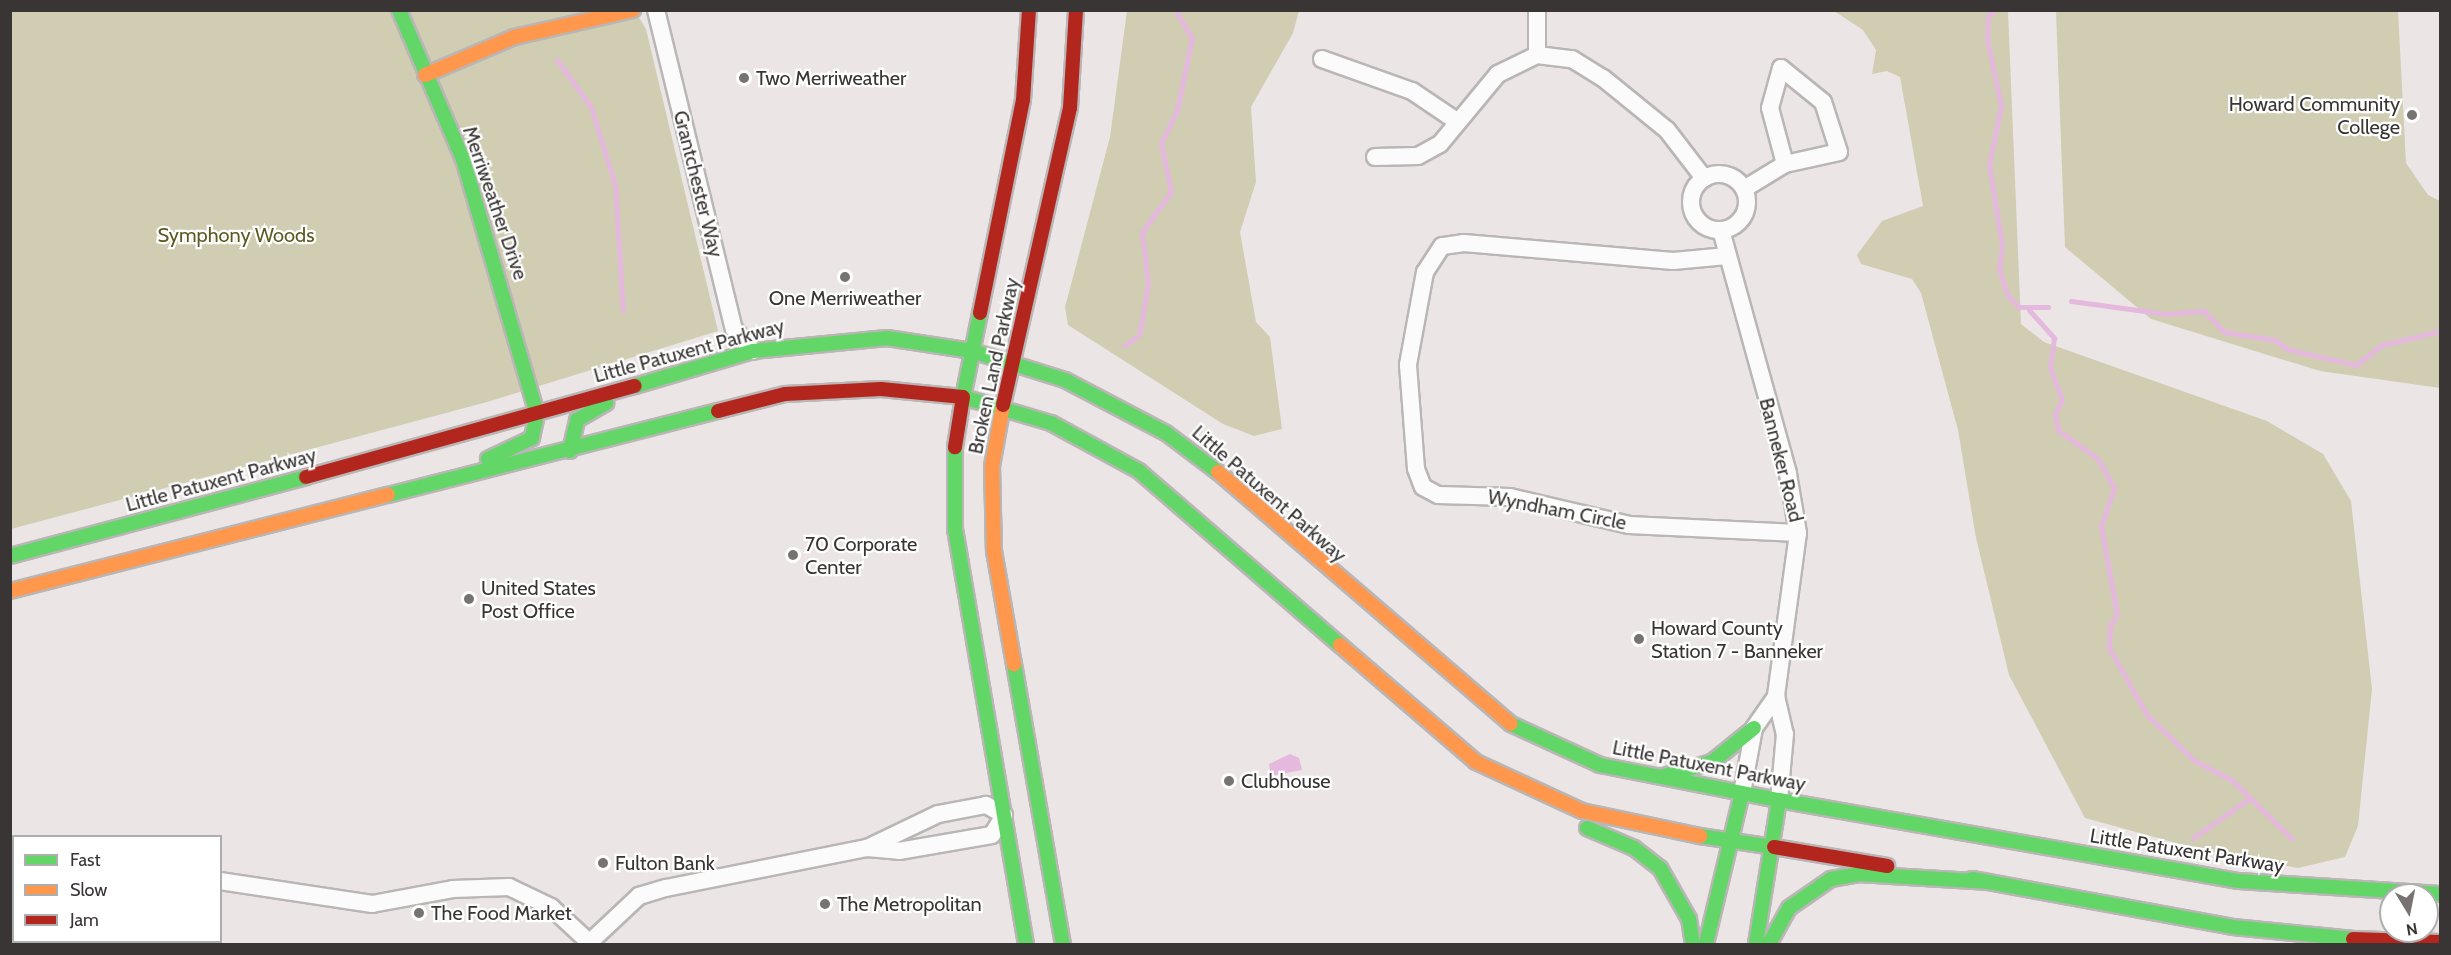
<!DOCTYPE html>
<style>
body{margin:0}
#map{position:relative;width:2451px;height:955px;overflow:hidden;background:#ebe6e5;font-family:Cabin,sans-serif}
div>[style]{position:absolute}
.green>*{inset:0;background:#d0cdb2}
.water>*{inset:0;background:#e5b8dd}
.stream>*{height:5px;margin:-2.5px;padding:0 2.5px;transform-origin:2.5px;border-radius:2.5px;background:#e5b8dd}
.roads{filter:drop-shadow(2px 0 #b9b6b5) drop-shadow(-2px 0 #b9b6b5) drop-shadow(0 2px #b9b6b5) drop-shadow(0 -2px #b9b6b5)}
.street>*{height:16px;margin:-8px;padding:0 8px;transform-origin:8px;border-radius:8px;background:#fcfbfb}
.street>.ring{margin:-8px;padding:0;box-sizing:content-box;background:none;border:16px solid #fcfbfb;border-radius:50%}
.fast>*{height:14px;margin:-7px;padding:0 7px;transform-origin:7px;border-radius:7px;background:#63d668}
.slow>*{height:14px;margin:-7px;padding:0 7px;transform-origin:7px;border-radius:7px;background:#ff974d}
.jam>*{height:14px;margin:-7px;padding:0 7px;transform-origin:7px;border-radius:7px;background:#b3261e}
.dots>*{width:16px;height:16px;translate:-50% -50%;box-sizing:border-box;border:3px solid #fff;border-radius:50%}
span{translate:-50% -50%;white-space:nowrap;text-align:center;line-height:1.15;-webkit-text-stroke:4.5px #fff;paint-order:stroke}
.poi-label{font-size:20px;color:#383534}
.left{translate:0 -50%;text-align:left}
.right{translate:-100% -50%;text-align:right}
.street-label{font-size:20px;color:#383534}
.park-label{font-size:20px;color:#5c5a20}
.frame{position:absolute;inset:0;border:12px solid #383534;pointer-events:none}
.legend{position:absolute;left:12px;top:835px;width:210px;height:108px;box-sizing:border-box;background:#fff;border:2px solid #afaeae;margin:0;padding:8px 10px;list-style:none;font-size:18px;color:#383534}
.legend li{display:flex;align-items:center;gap:12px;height:30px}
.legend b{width:30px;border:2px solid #afaeae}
.north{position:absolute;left:2379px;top:883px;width:60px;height:60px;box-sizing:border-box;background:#fff;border:2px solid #afaeae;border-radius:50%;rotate:170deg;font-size:16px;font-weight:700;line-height:24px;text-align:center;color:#383534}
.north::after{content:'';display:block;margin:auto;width:21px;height:27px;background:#777372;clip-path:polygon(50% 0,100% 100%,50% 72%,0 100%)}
</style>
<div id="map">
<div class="green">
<div style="clip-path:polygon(10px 11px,635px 11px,646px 29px,718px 331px,487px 402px,11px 529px)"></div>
<div style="clip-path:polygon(1127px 11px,1299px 11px,1293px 33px,1251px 107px,1256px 182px,1240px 232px,1256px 322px,1270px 337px,1282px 429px,1254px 436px,1223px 424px,1068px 325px,1065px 307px,1110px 137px)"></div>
<div style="clip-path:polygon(1834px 11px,2008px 11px,2021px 324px,2044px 342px,2267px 421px,2323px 454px,2351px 501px,2372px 689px,2358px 826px,2345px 857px,2298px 868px,2198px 849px,2085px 818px,2009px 675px,1976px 538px,1958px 430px,1921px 293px,1912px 279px,1861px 264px,1857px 255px,1882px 221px,1923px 206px,1900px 77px,1887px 71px,1872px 74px,1876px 50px,1863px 30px)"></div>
<div style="clip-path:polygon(2056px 11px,2398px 11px,2406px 163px,2428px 195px,2440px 201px,2440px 388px,2320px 371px,2151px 319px,2065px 247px)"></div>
</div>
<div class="water">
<div style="clip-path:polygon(1290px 754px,1299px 758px,1302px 770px,1271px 776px,1269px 764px)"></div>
</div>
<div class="stream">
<div style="left:1995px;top:10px;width:9px;rotate:139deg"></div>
<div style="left:1988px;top:16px;width:23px;rotate:92deg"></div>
<div style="left:1987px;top:39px;width:68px;rotate:78.2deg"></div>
<div style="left:2001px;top:106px;width:60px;rotate:101.5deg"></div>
<div style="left:1989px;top:165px;width:81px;rotate:80.8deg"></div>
<div style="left:2002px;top:245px;width:24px;rotate:97deg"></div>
<div style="left:1999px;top:269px;width:28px;rotate:72deg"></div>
<div style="left:2008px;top:296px;width:16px;rotate:45deg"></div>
<div style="left:2019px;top:307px;width:29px"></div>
<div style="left:557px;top:60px;width:58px;rotate:54.1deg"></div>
<div style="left:591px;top:107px;width:82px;rotate:72.9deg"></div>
<div style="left:615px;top:185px;width:126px;rotate:86.4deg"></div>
<div style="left:2071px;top:301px;width:97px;rotate:7.7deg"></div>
<div style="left:2167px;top:314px;width:37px;rotate:-5deg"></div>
<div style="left:2204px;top:311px;width:29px;rotate:46deg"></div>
<div style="left:2224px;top:332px;width:52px;rotate:8.9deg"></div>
<div style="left:2275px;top:340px;width:15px;rotate:37deg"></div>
<div style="left:2287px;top:349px;width:71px;rotate:13.1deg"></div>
<div style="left:2356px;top:365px;width:33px;rotate:-38deg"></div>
<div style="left:2382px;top:345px;width:60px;rotate:-13.6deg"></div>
<div style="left:2029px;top:310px;width:38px;rotate:48deg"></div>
<div style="left:2054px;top:338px;width:29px;rotate:98deg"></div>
<div style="left:2050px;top:367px;width:35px;rotate:70deg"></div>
<div style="left:2062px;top:400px;width:16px;rotate:117deg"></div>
<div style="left:2055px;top:414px;width:16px;rotate:79deg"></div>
<div style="left:2058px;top:430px;width:49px;rotate:35.9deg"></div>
<div style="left:2098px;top:459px;width:33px;rotate:61deg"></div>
<div style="left:2114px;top:488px;width:40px;rotate:108.9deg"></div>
<div style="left:2101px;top:526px;width:89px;rotate:79.7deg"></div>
<div style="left:2117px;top:614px;width:14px;rotate:120deg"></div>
<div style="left:2110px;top:626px;width:22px;rotate:93deg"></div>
<div style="left:2109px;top:648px;width:77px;rotate:60.4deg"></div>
<div style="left:2147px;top:715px;width:66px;rotate:43.8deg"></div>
<div style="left:2195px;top:761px;width:42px;rotate:27.2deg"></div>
<div style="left:2232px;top:780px;width:84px;rotate:44.5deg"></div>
<div style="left:1125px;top:345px;width:17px;rotate:-36deg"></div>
<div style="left:1139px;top:335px;width:52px;rotate:-80deg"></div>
<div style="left:1148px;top:284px;width:52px;rotate:-96.6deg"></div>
<div style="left:1142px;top:232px;width:49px;rotate:-54.1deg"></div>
<div style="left:1171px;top:192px;width:50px;rotate:-101.5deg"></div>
<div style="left:1161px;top:143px;width:37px;rotate:-64deg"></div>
<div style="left:1177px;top:110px;width:74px;rotate:-78.2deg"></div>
<div style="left:1192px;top:38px;width:33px;rotate:-121deg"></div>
<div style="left:2193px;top:838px;width:70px;rotate:-35.1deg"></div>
</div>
<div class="roads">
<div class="street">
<div style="left:656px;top:10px;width:328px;rotate:76.3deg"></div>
<div style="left:734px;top:329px;width:29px;rotate:49deg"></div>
<div style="left:1537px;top:55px;width:35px;rotate:7deg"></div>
<div style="left:1572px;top:59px;width:36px;rotate:32deg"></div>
<div style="left:1603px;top:78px;width:82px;rotate:39.1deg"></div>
<div style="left:1667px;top:130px;width:61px;rotate:52.4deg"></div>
<div style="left:1322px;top:59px;width:96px;rotate:19.6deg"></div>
<div style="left:1412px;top:91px;width:55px;rotate:34deg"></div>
<div style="left:1375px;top:157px;width:43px;rotate:-1.3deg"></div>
<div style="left:1418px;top:156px;width:25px;rotate:-29deg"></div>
<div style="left:1440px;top:144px;width:91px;rotate:-50.4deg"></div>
<div style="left:1498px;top:74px;width:43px;rotate:-26deg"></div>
<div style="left:1537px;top:55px;width:45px;rotate:-90deg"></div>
<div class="ring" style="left:1691px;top:174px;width:40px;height:40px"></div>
<div style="left:1744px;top:189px;width:48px;rotate:-31.4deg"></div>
<div style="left:1785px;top:164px;width:55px;rotate:-12.5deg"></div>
<div style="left:1839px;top:152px;width:52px;rotate:-107.7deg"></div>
<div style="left:1823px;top:102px;width:54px;rotate:-141deg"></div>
<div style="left:1781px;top:68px;width:41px;rotate:105.4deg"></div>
<div style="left:1770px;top:108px;width:58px;rotate:75deg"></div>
<div style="left:1721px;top:230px;width:253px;rotate:74.6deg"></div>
<div style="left:1788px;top:474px;width:60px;rotate:80.4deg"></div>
<div style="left:1798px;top:533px;width:164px;rotate:97.7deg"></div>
<div style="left:1776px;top:696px;width:39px;rotate:77deg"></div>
<div style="left:1785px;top:734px;width:66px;rotate:95.2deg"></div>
<div style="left:1727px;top:256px;width:54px;rotate:174.7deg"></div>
<div style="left:1673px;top:261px;width:210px;rotate:-175.1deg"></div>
<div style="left:1464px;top:243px;width:22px;rotate:172deg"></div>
<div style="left:1442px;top:246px;width:31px;rotate:123deg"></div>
<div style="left:1425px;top:272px;width:95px;rotate:100.4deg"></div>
<div style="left:1408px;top:365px;width:104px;rotate:85.6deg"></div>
<div style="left:1416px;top:469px;width:19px;rotate:69deg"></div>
<div style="left:1423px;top:487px;width:17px;rotate:28deg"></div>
<div style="left:1438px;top:495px;width:72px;rotate:1.6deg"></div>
<div style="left:1510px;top:497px;width:122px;rotate:13.2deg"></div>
<div style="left:1629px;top:525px;width:169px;rotate:2.7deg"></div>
<div style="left:1742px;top:793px;width:66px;rotate:-79.5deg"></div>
<div style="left:1754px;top:728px;width:39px;rotate:-55deg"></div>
<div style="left:220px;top:881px;width:154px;rotate:8.6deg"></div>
<div style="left:372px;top:904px;width:82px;rotate:-10.5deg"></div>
<div style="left:453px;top:889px;width:56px;rotate:-2deg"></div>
<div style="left:509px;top:887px;width:47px;rotate:25.5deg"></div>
<div style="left:551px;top:907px;width:54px;rotate:42.8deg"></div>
<div style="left:10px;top:901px;width:4px;rotate:-14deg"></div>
<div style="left:589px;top:943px;width:69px;rotate:-43.2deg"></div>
<div style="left:639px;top:896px;width:28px;rotate:-17deg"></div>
<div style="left:666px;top:888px;width:205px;rotate:-11.3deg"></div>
<div style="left:867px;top:848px;width:32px;rotate:5deg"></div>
<div style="left:899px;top:851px;width:94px;rotate:-9.8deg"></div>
<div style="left:992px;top:835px;width:23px;rotate:-59deg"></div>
<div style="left:1004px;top:815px;width:21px;rotate:-151deg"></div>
<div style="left:986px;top:805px;width:49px;rotate:169.4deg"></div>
<div style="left:938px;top:814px;width:79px;rotate:154.4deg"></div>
</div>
<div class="fast">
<div style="left:399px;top:10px;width:162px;rotate:66.8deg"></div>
<div style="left:463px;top:159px;width:266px;rotate:73.8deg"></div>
<div style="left:537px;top:414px;width:25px;rotate:102deg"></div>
<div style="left:532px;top:438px;width:49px;rotate:154.5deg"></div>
<div style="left:980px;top:313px;width:86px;rotate:101.4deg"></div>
<div style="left:963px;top:397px;width:92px;rotate:16.5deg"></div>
<div style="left:1051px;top:423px;width:100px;rotate:28.6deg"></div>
<div style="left:1139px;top:471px;width:266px;rotate:40.9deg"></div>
<div style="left:972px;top:351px;width:97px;rotate:17.3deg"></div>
<div style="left:1065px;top:380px;width:114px;rotate:27.7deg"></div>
<div style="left:1166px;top:433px;width:65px;rotate:36.9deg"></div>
<div style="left:635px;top:386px;width:123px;rotate:-16.5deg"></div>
<div style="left:753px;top:351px;width:135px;rotate:-5.5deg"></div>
<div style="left:887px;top:338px;width:86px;rotate:8.7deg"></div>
<div style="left:955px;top:447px;width:82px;rotate:90deg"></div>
<div style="left:955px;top:529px;width:421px;rotate:80.3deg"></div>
<div style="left:570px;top:451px;width:32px;rotate:-77deg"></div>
<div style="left:577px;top:420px;width:34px;rotate:-30deg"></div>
<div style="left:388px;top:495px;width:341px;rotate:-14.3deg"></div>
<div style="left:10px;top:556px;width:306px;rotate:-14.9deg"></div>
<div style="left:1014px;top:664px;width:284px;rotate:80.1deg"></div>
<div style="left:1511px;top:724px;width:98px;rotate:24.7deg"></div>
<div style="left:1600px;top:765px;width:182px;rotate:11.1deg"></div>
<div style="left:1779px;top:800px;width:146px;rotate:99.1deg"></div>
<div style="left:1664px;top:776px;width:50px;rotate:-16.3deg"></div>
<div style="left:1712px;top:762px;width:54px;rotate:-39deg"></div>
<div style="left:1779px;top:800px;width:467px;rotate:10deg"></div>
<div style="left:2239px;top:881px;width:201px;rotate:3.7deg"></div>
<div style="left:1587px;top:828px;width:51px;rotate:23.1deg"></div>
<div style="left:1634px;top:848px;width:33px;rotate:38deg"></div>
<div style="left:1660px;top:868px;width:59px;rotate:60.4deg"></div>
<div style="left:1689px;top:919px;width:25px;rotate:81deg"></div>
<div style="left:1700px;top:836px;width:75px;rotate:8.5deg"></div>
<div style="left:1972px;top:879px;width:265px;rotate:10.4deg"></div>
<div style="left:2233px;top:927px;width:121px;rotate:5.7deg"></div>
<div style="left:1706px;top:944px;width:155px;rotate:-76.6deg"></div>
<div style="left:1769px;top:944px;width:41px;rotate:-60.9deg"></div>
<div style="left:1789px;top:908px;width:51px;rotate:-34.6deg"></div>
<div style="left:1831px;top:879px;width:27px;rotate:-10deg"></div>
<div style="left:1858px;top:874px;width:132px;rotate:3.5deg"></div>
</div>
<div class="slow">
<div style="left:425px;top:75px;width:97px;rotate:-23.1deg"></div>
<div style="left:514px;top:37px;width:122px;rotate:-12.8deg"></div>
<div style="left:1003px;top:405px;width:62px;rotate:100.2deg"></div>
<div style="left:992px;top:466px;width:85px;rotate:88.7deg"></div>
<div style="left:994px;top:551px;width:115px;rotate:80deg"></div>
<div style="left:1218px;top:472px;width:386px;rotate:40.7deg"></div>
<div style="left:10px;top:591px;width:390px;rotate:-14.3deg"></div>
<div style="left:1340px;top:645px;width:179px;rotate:40.7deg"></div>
<div style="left:1476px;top:762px;width:117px;rotate:24.8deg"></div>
<div style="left:1582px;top:811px;width:121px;rotate:12deg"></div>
</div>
<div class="jam">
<div style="left:980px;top:313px;width:217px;rotate:-78.6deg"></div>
<div style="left:1023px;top:100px;width:90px;rotate:-86.2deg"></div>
<div style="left:1003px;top:405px;width:304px;rotate:-77.3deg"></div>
<div style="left:1070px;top:108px;width:98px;rotate:-86.5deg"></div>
<div style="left:718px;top:411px;width:69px;rotate:-14.2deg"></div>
<div style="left:785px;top:394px;width:96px;rotate:-3deg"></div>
<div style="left:881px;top:389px;width:82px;rotate:5.6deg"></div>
<div style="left:963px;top:397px;width:51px;rotate:99.1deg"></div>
<div style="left:306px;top:477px;width:341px;rotate:-15.5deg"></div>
<div style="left:1774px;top:847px;width:115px;rotate:9.5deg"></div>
<div style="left:2353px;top:939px;width:87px;rotate:2deg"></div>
</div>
</div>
<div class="dots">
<div style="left:744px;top:78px;background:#777372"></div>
<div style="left:2412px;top:115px;background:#777372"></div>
<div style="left:845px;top:277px;background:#777372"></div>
<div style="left:793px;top:555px;background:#777372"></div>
<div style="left:469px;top:599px;background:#777372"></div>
<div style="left:1639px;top:639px;background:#777372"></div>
<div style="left:1229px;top:781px;background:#777372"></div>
<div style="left:603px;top:863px;background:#777372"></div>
<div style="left:825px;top:904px;background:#777372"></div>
<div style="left:419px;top:913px;background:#777372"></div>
</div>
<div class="poi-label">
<span class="left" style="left:756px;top:78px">Two Merriweather</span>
<span class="right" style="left:2400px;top:116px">Howard Community<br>College</span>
<span style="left:845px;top:298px">One Merriweather</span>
<span class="left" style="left:805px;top:556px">70 Corporate<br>Center</span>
<span class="left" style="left:481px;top:600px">United States<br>Post Office</span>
<span class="left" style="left:1651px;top:640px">Howard County<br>Station 7 - Banneker</span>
<span class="left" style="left:1241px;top:781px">Clubhouse</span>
<span class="left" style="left:615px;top:863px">Fulton Bank</span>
<span class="left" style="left:837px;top:904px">The Metropolitan</span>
<span class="left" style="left:431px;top:913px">The Food Market</span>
</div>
<div class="street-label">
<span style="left:698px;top:184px;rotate:76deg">Grantchester Way</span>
<span style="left:495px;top:203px;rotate:71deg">Merriweather Drive</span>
<span style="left:689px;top:351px;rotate:-15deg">Little Patuxent Parkway</span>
<span style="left:994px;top:366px;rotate:-78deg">Broken Land Parkway</span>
<span style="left:1781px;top:460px;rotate:76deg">Banneker Road</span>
<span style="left:221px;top:480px;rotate:-15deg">Little Patuxent Parkway</span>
<span style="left:1269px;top:494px;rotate:41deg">Little Patuxent Parkway</span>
<span style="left:1557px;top:510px;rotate:11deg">Wyndham Circle</span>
<span style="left:1709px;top:766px;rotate:11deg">Little Patuxent Parkway</span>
<span style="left:2187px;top:851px;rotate:9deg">Little Patuxent Parkway</span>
</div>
<div class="park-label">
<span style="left:236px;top:235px">Symphony Woods</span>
</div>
<div class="frame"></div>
<ul class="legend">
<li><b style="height:8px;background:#63d668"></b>Fast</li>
<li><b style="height:8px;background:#ff974d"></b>Slow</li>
<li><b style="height:8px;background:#b3261e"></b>Jam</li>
</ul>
<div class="north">N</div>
</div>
